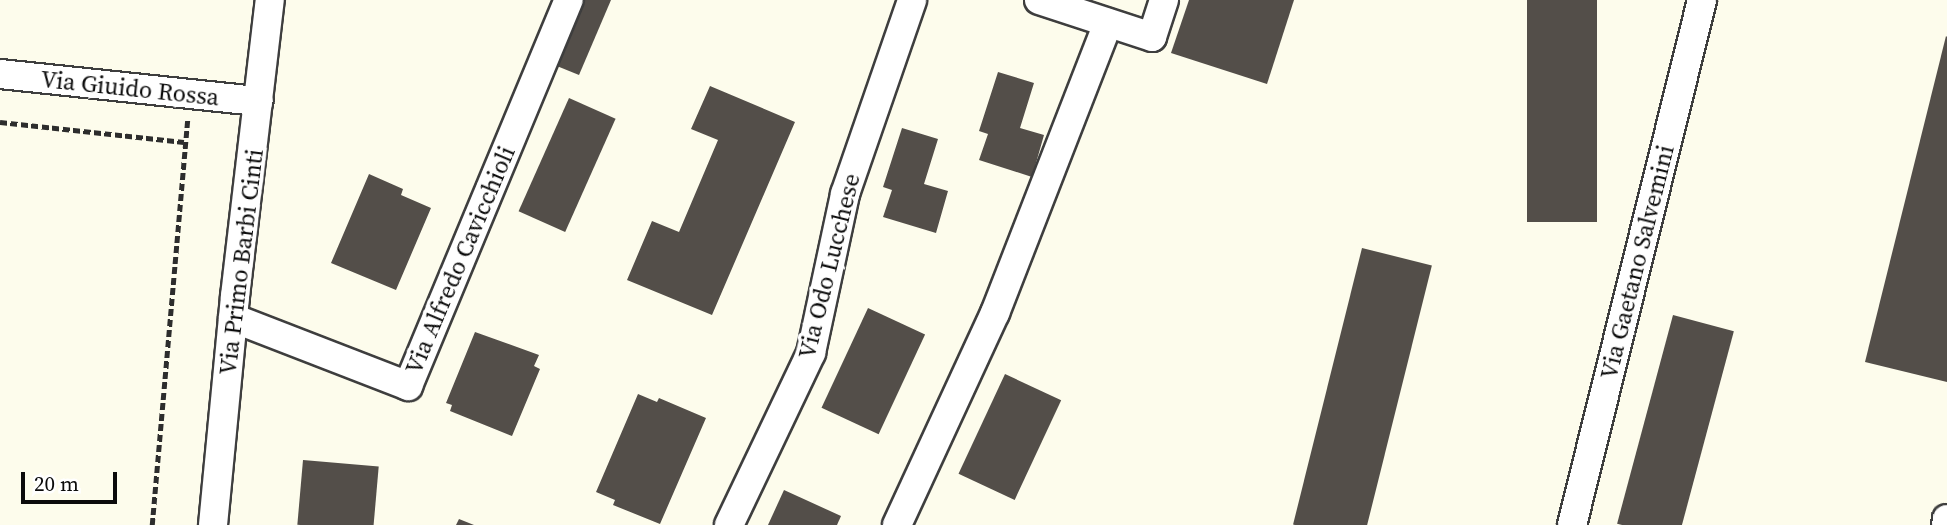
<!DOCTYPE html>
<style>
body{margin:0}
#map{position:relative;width:1947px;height:525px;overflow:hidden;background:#fdfcec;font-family:"Source Serif 4",serif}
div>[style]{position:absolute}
.building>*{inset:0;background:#534e49;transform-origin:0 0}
.path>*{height:4.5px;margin-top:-2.25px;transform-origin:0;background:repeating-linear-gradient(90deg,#2d2d2d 0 7px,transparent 0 10.5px)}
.roads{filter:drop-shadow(2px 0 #3e3e3e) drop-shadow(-2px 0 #3e3e3e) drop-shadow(0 2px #3e3e3e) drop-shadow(0 -2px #3e3e3e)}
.street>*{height:28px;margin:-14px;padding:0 14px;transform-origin:14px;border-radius:14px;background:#fff}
span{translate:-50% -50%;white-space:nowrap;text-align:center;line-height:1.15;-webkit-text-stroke:7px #fff;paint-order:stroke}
.street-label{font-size:24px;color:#0b0b0b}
.scale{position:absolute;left:21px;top:472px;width:96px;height:32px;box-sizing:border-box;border:4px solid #0b0b0b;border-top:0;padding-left:9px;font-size:21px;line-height:24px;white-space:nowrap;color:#0b0b0b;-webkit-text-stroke:5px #fff;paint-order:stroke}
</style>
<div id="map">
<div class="building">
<div style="clip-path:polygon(573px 0,611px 0,579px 75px,547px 62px)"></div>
<div style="clip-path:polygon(1189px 0,1294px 0,1267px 84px,1171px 53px)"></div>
<div style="left:1527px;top:0;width:70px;height:222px"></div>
<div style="clip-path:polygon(1946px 36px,1947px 37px,1947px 382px,1865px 362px)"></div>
<div style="clip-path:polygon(998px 72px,1034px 83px,1020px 128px,1044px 135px,1032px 177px,979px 160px,988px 134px,979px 131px)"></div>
<div style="clip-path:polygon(710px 86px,795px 122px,712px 315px,627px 280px,652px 221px,679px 232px,718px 140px,691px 129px)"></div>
<div style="left:569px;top:98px;width:51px;height:124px;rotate:24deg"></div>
<div style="clip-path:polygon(902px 128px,938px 139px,924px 184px,948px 191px,936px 233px,883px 217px,892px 190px,883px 187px)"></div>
<div style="clip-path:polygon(369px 174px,403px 189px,401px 195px,431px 208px,396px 290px,331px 263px)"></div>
<div style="left:1362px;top:248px;width:72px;height:285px;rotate:14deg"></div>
<div style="left:868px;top:308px;width:63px;height:110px;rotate:25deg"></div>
<div style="left:1673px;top:315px;width:63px;height:216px;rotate:15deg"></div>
<div style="clip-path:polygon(475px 332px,539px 355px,534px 366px,540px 369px,512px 436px,450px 411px,452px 405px,446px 403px)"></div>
<div style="left:1005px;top:374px;width:62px;height:110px;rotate:25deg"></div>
<div style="clip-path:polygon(638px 394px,657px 402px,659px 398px,706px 418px,660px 524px,613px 505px,615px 500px,596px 492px)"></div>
<div style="left:303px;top:460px;width:76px;height:65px;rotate:5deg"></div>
<div style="clip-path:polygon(784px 490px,841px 516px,837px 525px,768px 525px)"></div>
<div style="clip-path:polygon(459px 519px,474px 525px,456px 525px)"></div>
</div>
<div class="path">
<div style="left:0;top:122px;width:185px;rotate:6.2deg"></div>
<div style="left:152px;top:525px;width:406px;rotate:-85deg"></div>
</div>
<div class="roads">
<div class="street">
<div style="left:1039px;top:0;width:119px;rotate:18.1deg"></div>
<div style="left:1152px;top:37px;width:39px;rotate:-72deg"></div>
<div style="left:0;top:74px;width:260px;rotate:6deg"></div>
<div style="left:233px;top:318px;width:188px;rotate:21.2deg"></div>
<div style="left:408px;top:386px;width:418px;rotate:-67.4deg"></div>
<div style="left:213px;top:525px;width:230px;rotate:-84.5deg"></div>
<div style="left:235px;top:296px;width:298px;rotate:-83.3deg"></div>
<div style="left:729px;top:525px;width:191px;rotate:-64.5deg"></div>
<div style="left:811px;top:353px;width:163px;rotate:-77.9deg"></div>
<div style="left:845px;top:194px;width:205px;rotate:-70.9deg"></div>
<div style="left:897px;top:525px;width:234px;rotate:-65.2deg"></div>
<div style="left:995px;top:313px;width:311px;rotate:-68.7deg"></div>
<div style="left:1572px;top:525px;width:541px;rotate:-76.09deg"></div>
<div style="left:1946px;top:525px;width:6px;rotate:-81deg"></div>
</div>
</div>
<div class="street-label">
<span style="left:130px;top:88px;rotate:6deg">Via Giuido Rossa</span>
<span style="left:460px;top:260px;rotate:-67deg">Via Alfredo Cavicchioli</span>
<span style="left:241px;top:262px;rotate:-83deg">Via Primo Barbi Cinti</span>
<span style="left:1637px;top:262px;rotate:-76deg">Via Gaetano Salvemini</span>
<span style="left:829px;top:266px;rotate:-76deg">Via Odo Lucchese</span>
</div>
<div class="scale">20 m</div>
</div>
